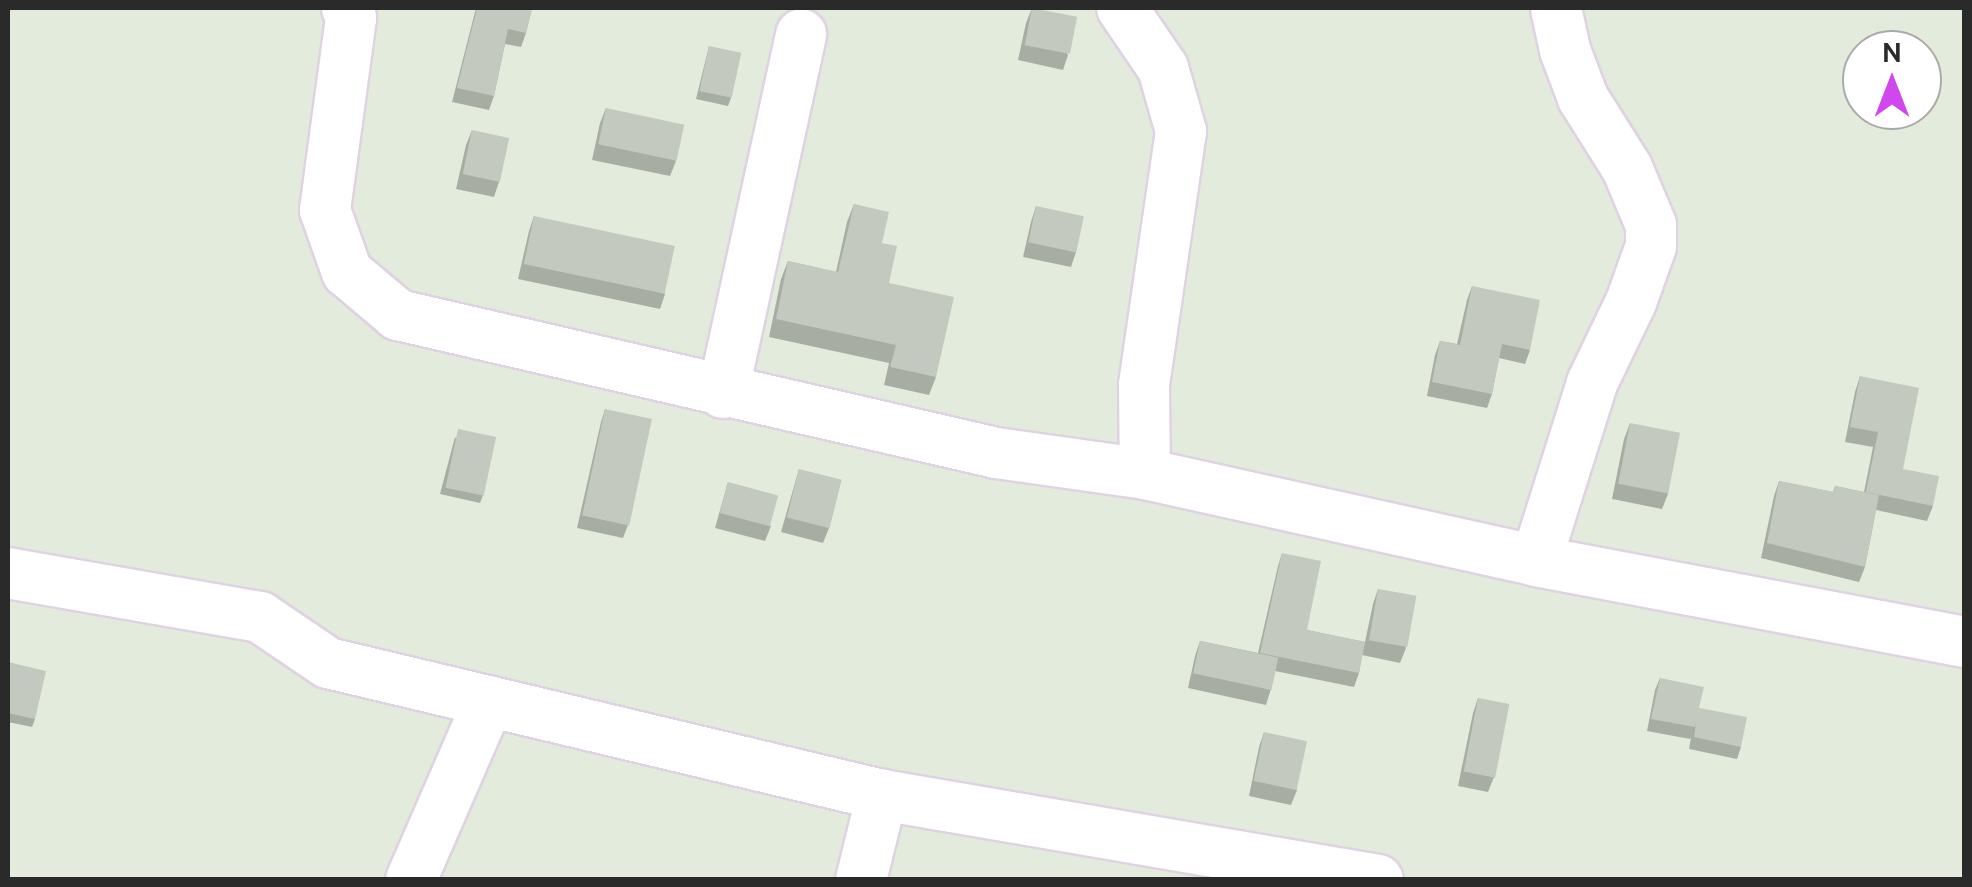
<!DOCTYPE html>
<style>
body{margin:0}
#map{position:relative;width:1972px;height:887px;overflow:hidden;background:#e3ebdd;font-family:Cabin,sans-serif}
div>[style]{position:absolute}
.roads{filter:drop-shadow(2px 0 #dfd2e2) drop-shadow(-2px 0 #dfd2e2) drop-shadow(0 2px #dfd2e2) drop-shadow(0 -2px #dfd2e2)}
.minor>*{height:50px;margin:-25px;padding:0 25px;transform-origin:25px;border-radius:25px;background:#fff}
.wall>*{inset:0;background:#a8ada4}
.building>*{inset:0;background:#c3c9bf;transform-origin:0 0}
span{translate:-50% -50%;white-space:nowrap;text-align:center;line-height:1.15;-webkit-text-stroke:8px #fff;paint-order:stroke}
.frame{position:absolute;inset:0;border:10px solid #2a2a2a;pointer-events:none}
.north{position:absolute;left:1842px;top:30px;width:100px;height:100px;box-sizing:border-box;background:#fff;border:2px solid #aaa;border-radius:50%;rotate:0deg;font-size:28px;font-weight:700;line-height:40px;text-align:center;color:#2a2a2a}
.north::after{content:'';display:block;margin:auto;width:35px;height:45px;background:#cf47ed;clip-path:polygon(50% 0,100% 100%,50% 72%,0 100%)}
</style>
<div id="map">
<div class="roads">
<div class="minor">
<div style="left:347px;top:8px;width:11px;rotate:68deg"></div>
<div style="left:351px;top:18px;width:194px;rotate:97.7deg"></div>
<div style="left:325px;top:210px;width:66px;rotate:70.5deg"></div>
<div style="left:347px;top:272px;width:67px;rotate:40.1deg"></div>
<div style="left:398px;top:315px;width:614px;rotate:12.99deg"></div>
<div style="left:996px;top:453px;width:150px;rotate:8deg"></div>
<div style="left:1145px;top:474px;width:401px;rotate:12.5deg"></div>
<div style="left:1536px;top:561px;width:436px;rotate:10.7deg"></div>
<div style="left:1122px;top:8px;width:73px;rotate:55.7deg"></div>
<div style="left:1163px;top:68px;width:66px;rotate:74.1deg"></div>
<div style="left:1181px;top:131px;width:257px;rotate:98.3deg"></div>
<div style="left:1144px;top:385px;width:89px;rotate:89.4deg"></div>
<div style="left:723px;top:393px;width:367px;rotate:-77.7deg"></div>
<div style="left:1536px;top:561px;width:187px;rotate:-72.5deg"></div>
<div style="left:1592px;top:383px;width:90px;rotate:-64.3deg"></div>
<div style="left:1631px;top:302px;width:59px;rotate:-70.3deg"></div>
<div style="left:1651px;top:246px;width:21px;rotate:-90deg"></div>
<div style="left:1651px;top:225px;width:62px;rotate:-112.8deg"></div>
<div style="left:1627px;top:168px;width:83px;rotate:-122.2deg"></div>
<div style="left:1583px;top:98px;width:51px;rotate:-110.6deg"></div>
<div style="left:1565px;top:50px;width:43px;rotate:-102.1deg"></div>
<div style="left:8px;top:573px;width:256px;rotate:9.9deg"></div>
<div style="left:260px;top:617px;width:82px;rotate:34.1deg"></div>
<div style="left:328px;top:663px;width:570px;rotate:13.4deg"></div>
<div style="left:882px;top:795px;width:503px;rotate:9.72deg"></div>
<div style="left:411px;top:880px;width:195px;rotate:-66.5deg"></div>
<div style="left:861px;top:880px;width:88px;rotate:-76.1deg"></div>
</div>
</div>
<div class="wall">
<div style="clip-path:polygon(476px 8px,532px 8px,526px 33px,521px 47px,505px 44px,494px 96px,489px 110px,452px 102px)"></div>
<div style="clip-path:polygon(1032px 8px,1068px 55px,1063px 70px,1018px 60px,1026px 23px)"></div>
<div style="clip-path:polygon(709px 46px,731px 98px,728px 106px,696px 99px)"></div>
<div style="clip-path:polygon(606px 108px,676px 161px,670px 176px,592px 160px,600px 123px)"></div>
<div style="clip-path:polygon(472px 130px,499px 182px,494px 197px,456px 189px,466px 145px)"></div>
<div style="clip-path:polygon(854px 204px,882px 243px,889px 283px,936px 377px,929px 395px,884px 385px,889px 363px,769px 337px,781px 279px,788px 261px,836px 272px,847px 222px)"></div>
<div style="clip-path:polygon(1036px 206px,1076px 252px,1071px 267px,1023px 257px,1031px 222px)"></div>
<div style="clip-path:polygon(534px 216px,665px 294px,660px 309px,518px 279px,529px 231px)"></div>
<div style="clip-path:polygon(1472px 286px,1530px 350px,1525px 364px,1499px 358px,1492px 394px,1487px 408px,1427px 396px,1435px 355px,1440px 341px,1457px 344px,1467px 300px)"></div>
<div style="clip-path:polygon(1860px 376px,1903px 469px,1933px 506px,1927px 521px,1876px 510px,1865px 567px,1859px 582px,1761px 558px,1774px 496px,1779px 481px,1833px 492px,1835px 486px,1864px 492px,1873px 447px,1845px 442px,1855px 392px)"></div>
<div style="clip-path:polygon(605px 409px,628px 525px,623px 538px,577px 528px,601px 422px)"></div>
<div style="clip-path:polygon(1630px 423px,1668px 494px,1662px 509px,1612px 499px,1624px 439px)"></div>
<div style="clip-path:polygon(455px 437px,483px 495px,480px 503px,440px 494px)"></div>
<div style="clip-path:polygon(799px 469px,829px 528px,823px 543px,781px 532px)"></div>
<div style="clip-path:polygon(728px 482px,771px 526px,765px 541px,715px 528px)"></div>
<div style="clip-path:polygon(1282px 553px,1307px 630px,1365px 642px,1373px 604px,1378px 589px,1406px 648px,1400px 663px,1362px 655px,1359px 673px,1354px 687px,1275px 671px,1271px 689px,1266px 705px,1188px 688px,1195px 656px,1200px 641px,1258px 653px,1278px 566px)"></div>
<div style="clip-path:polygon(8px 662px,35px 719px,32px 727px,8px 722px)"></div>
<div style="clip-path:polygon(1660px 678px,1699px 708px,1741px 747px,1737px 759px,1689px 749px,1691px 737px,1690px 739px,1647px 731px,1655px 690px)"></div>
<div style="clip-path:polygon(1478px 698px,1494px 777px,1488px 792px,1458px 786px,1473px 713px)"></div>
<div style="clip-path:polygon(1264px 732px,1297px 790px,1291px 805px,1249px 796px,1259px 747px)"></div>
</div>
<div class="building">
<div style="clip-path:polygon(477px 8px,532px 8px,526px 33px,508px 29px,494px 96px,457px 88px)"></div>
<div style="left:1032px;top:8px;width:46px;height:38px;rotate:11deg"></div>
<div style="left:709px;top:46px;width:33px;height:46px;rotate:12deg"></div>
<div style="left:606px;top:108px;width:80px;height:37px;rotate:12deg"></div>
<div style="left:472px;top:130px;width:38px;height:45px;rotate:12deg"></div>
<div style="clip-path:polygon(854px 204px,889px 212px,882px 243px,897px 246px,889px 283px,954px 297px,936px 377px,890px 367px,896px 345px,776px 319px,788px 261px,838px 272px)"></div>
<div style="left:1036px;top:206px;width:49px;height:37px;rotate:12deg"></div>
<div style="left:534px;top:216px;width:144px;height:49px;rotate:12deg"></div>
<div style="clip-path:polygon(1472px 286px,1540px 300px,1530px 350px,1502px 344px,1492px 394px,1432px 382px,1440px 341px,1460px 345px)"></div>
<div style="clip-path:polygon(1860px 376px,1919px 388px,1903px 469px,1939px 476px,1933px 506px,1866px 492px,1878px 432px,1850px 427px)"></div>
<div style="left:605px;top:409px;width:48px;height:109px;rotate:12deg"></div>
<div style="left:1630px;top:423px;width:51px;height:62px;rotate:11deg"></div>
<div style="left:458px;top:429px;width:39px;height:60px;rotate:12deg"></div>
<div style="left:799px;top:469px;width:44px;height:50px;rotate:14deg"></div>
<div style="clip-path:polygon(1779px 481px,1834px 492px,1835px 486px,1879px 495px,1865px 567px,1767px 543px)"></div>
<div style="left:728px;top:482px;width:52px;height:32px;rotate:15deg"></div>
<div style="clip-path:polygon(1282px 553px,1321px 561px,1307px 630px,1365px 642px,1359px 673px,1260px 653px)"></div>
<div style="left:1378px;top:589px;width:39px;height:52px;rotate:10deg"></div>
<div style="left:1200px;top:641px;width:80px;height:33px;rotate:12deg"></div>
<div style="clip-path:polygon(8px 662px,46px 671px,35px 719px,8px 713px)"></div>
<div style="clip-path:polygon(1660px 678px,1704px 687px,1699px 708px,1747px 717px,1741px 747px,1694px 737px,1697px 716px,1695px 727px,1651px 719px)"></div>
<div style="left:1478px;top:698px;width:32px;height:75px;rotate:11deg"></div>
<div style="left:1264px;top:732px;width:44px;height:50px;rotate:12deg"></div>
</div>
<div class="frame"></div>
<div class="north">N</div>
</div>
